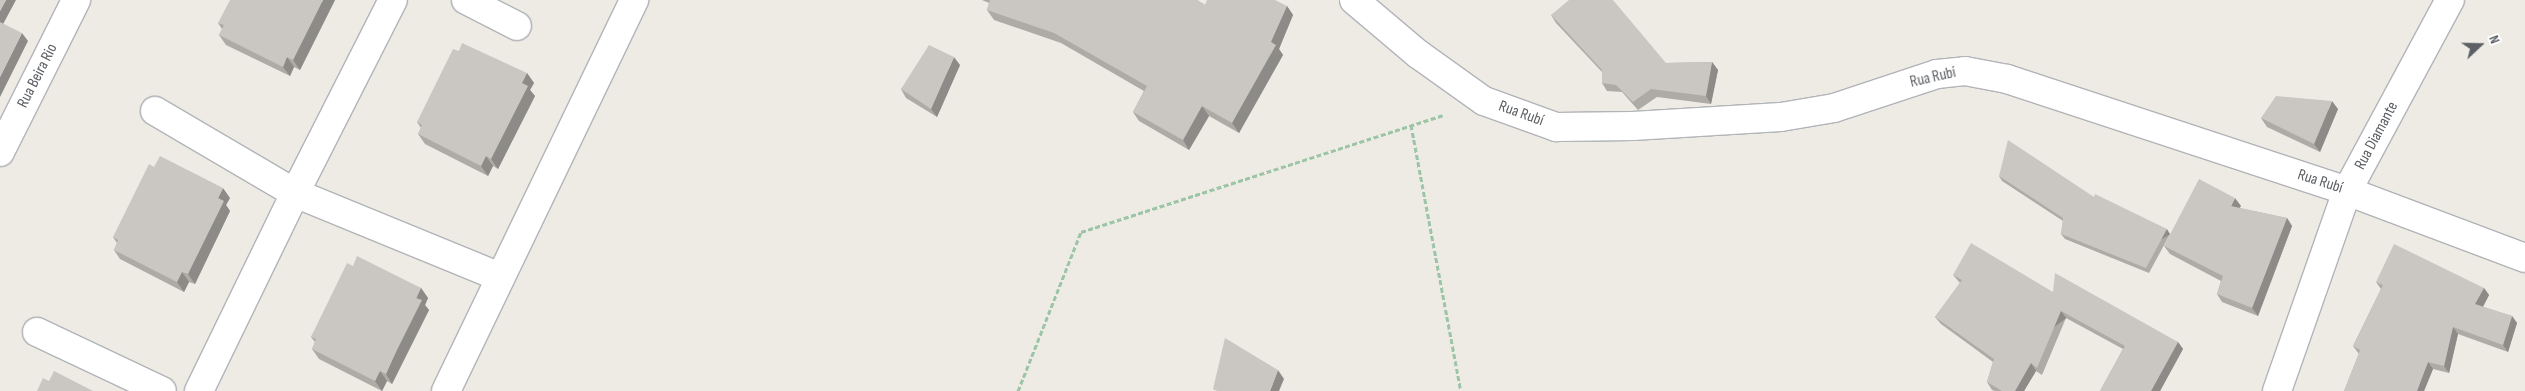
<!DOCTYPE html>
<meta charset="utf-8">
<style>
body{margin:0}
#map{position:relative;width:2525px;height:391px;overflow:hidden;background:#eeebe4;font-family:"Sofia Sans Condensed",sans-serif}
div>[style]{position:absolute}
.path>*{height:3px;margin-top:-1.5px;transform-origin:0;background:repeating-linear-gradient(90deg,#9bc5a6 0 5px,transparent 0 7.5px)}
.roads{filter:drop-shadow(1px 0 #b1b4b8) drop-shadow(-1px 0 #b1b4b8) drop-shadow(0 1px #b1b4b8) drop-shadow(0 -1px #b1b4b8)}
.minor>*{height:28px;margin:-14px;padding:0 14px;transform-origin:14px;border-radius:14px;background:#fff}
.wall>*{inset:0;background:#aeaaa6}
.shaded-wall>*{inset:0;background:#8d8b87;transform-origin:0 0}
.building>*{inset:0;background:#cac6c1}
span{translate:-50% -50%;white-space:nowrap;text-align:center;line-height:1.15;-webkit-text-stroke:4px #fff;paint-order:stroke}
.street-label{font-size:16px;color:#5c6064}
.north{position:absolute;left:2455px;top:20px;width:50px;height:50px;-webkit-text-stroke:4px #fff;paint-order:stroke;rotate:69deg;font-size:14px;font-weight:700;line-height:20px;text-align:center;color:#5c6064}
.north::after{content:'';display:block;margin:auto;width:18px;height:22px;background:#5c6064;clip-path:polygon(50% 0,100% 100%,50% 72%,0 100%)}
</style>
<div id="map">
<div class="path">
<div style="left:1411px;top:125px;width:271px;rotate:79.4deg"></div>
<div style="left:1018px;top:391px;width:171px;rotate:-68.4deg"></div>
<div style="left:1081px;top:232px;width:380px;rotate:-17.9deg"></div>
</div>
<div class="roads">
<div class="minor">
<div style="left:466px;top:0;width:57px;rotate:27deg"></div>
<div style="left:1354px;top:0;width:84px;rotate:40.2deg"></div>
<div style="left:1418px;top:54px;width:81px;rotate:35.5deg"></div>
<div style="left:1484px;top:101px;width:77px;rotate:19.9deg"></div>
<div style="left:1556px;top:127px;width:77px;rotate:-0.7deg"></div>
<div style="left:1633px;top:126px;width:148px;rotate:-3.5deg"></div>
<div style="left:1781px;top:117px;width:54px;rotate:-9.6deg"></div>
<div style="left:1834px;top:108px;width:108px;rotate:-18.3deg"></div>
<div style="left:1937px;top:74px;width:28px;rotate:-6deg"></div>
<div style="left:1965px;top:71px;width:43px;rotate:10.8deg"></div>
<div style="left:2007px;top:79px;width:358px;rotate:18.2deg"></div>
<div style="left:2347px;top:191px;width:190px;rotate:20.6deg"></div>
<div style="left:155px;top:111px;width:162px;rotate:30.4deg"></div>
<div style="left:295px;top:193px;width:222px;rotate:22.3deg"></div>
<div style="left:0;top:152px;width:170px;rotate:-63.4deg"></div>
<div style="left:37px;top:332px;width:138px;rotate:25.3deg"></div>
<div style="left:199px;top:391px;width:220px;rotate:-64.1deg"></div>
<div style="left:295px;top:193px;width:216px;rotate:-63.1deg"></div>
<div style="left:446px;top:391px;width:434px;rotate:-64.3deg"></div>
<div style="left:2277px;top:391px;width:212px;rotate:-70.7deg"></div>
<div style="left:2347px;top:191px;width:217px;rotate:-61.7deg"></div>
</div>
</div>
<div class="wall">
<div style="clip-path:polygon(335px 0,300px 70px,294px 67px,290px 76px,226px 45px,219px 35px,222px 29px,218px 23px)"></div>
<div style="clip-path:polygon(982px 0,1197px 0,1205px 5px,1287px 6px,1293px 15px,1279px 49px,1283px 55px,1239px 133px,1209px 116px,1189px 150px,1139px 121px,1133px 112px,1144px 91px,1061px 43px,994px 20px,987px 10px,989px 3px)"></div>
<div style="clip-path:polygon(1551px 15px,1666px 63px,1712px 62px,1718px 70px,1711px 104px,1657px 97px,1638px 110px,1622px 92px,1607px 91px,1602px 83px,1602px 72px,1556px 23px)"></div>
<div style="clip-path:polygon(960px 65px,937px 117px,906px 98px,901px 89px)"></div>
<div style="clip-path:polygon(527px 73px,534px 83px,530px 90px,535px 96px,498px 169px,493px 166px,488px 176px,425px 144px,418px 134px,421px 128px,417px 122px)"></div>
<div style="clip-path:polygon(2338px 109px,2320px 152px,2267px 127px,2261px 118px)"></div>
<div style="clip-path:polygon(1999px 176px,2094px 197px,2170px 234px,2149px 273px,2065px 239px,2061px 234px,2063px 221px,2002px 181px)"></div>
<div style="clip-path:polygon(230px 198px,226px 205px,230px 211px,195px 284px,189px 282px,184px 292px,120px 259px,114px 250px,117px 243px,113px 237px)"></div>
<div style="clip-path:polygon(2241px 206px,2239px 208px,2287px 218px,2292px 226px,2258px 316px,2222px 302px,2217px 294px,2221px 281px,2170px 254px,2164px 246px)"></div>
<div style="clip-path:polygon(353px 266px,421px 288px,428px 298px,425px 305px,429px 310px,392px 384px,387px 381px,382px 391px,319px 359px,312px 349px,315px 342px,311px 337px)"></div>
<div style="clip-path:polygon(1953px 275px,2053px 292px,2178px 342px,2183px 349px,2160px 391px,2100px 391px,2123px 349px,2066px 318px,2042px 375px,2036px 371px,2024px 391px,1995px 391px,1992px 390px,1987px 382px,1993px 362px,1941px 324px,1935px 317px,1960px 283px)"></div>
<div style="clip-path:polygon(2376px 282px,2484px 288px,2489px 295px,2483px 307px,2512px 316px,2517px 323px,2508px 352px,2458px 334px,2449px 373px,2433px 369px,2424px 391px,2344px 391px,2359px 354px,2353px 346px,2381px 289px)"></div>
</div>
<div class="shaded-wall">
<div style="clip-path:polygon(6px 0,16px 0,1px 28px,0 26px,0 11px)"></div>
<div style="clip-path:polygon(323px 0,335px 0,300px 70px,293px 60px)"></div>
<div style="clip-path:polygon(1287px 6px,1293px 15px,1279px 49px,1283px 55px,1239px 133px,1232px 123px)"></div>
<div style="clip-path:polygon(22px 33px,28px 41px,0 97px,0 77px)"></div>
<div style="clip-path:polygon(287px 57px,294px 67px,290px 76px,283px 67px)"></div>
<div style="clip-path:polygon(954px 57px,960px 65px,937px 117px,931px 109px)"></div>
<div style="clip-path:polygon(1712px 62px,1718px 70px,1711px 104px,1706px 96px)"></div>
<div style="clip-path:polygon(527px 73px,534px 83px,530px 90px,535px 96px,498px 169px,491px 159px,522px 83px)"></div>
<div style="clip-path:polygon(2332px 101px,2338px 109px,2320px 152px,2314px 144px)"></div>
<div style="clip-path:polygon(1202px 106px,1209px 116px,1189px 150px,1183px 140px)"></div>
<div style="clip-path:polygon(486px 156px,493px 166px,488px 176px,481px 166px)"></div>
<div style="clip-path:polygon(223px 188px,230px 198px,226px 205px,230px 211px,195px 284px,188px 274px,218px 198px)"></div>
<div style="clip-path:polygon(2235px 198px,2241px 206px,2236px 214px,2231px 206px)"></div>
<div style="clip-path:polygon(2287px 218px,2292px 226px,2258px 316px,2252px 308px)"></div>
<div style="left:2167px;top:229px;width:6px;height:44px;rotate:59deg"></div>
<div style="clip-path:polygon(182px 272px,189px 282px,184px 292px,177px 282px)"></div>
<div style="clip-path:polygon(421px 288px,428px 298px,425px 305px,429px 310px,392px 384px,386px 374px)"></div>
<div style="clip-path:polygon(2484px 288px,2489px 295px,2480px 312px,2475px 304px)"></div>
<div style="left:2061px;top:311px;width:9px;height:62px;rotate:54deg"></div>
<div style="clip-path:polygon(2512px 316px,2517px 323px,2508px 352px,2503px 345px)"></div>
<div style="clip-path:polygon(2453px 327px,2458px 334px,2449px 373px,2444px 366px)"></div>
<div style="clip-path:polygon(2178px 342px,2183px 349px,2160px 391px,2151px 391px)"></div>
<div style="clip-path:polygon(2428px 362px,2433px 369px,2424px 391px,2417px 391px)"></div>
<div style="clip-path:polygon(2031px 363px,2036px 371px,2024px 391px,2015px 391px)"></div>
<div style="clip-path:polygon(1278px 370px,1284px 379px,1279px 391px,1270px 391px)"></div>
<div style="clip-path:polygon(380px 371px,387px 381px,382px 391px,375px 381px)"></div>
</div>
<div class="building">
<div style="clip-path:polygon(0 0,6px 0,0 11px)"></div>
<div style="clip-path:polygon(230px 0,323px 0,293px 60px,287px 57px,283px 67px,219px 35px,224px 25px,218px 23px)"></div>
<div style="clip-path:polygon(990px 0,1197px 0,1205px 5px,1207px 0,1275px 0,1287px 6px,1271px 42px,1276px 45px,1232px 123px,1202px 106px,1183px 140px,1133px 112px,1147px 86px,1054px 33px,987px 10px)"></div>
<div style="clip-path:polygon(1569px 0,1613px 0,1666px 63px,1712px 62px,1706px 96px,1651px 89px,1633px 102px,1616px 85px,1602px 83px,1602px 70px,1551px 15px)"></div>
<div style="clip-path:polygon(0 22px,22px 33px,0 77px)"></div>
<div style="clip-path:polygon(462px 43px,527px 73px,522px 83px,528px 86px,491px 159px,486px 156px,481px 166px,418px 134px,422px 125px,417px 122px,453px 49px,459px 51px)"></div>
<div style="clip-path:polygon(929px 45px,954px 57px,931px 109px,901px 89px)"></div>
<div style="clip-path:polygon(2276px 96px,2332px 101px,2314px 144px,2261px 118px)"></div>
<div style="clip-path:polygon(2008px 140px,2094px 197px,2095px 194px,2167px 229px,2146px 268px,2061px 234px,2063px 218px,1999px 176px)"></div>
<div style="clip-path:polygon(160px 156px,223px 188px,218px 198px,224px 201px,188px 274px,182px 272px,177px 282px,114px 250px,118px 240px,113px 237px,149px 164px,154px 167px)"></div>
<div style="clip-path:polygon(2199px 179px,2235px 198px,2231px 206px,2287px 218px,2252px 308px,2217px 294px,2223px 276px,2164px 246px)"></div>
<div style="clip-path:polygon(1971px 243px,2053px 292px,2055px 273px,2178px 342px,2151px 391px,2100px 391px,2125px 346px,2061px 311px,2037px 368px,2031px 363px,2015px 391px,2002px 391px,1987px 382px,1994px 359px,1935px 317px,1962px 280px,1953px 275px)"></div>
<div style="clip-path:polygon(2394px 244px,2484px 288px,2475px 304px,2512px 316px,2503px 345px,2453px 327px,2444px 366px,2428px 362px,2417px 391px,2344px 391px,2360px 350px,2353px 346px,2383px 285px,2376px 282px)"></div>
<div style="clip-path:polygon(357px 256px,421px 288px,416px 298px,422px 300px,397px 350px,386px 374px,380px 371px,375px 381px,312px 349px,316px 339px,311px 337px,347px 263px,353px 266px)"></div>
<div style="clip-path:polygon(1225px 338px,1278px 370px,1270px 391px,1217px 391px,1213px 389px)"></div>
<div style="clip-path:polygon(54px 371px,93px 391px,37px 391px,43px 378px,49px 381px)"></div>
</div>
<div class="street-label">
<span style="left:38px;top:76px;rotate:-63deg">Rua Beira Rio</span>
<span style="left:1933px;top:78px;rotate:-13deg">Rua Rubí</span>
<span style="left:1521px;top:114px;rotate:20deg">Rua Rubí</span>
<span style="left:2377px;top:136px;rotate:-62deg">Rua Diamante</span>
<span style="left:2320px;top:182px;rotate:18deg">Rua Rubí</span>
</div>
<div class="north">N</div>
</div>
